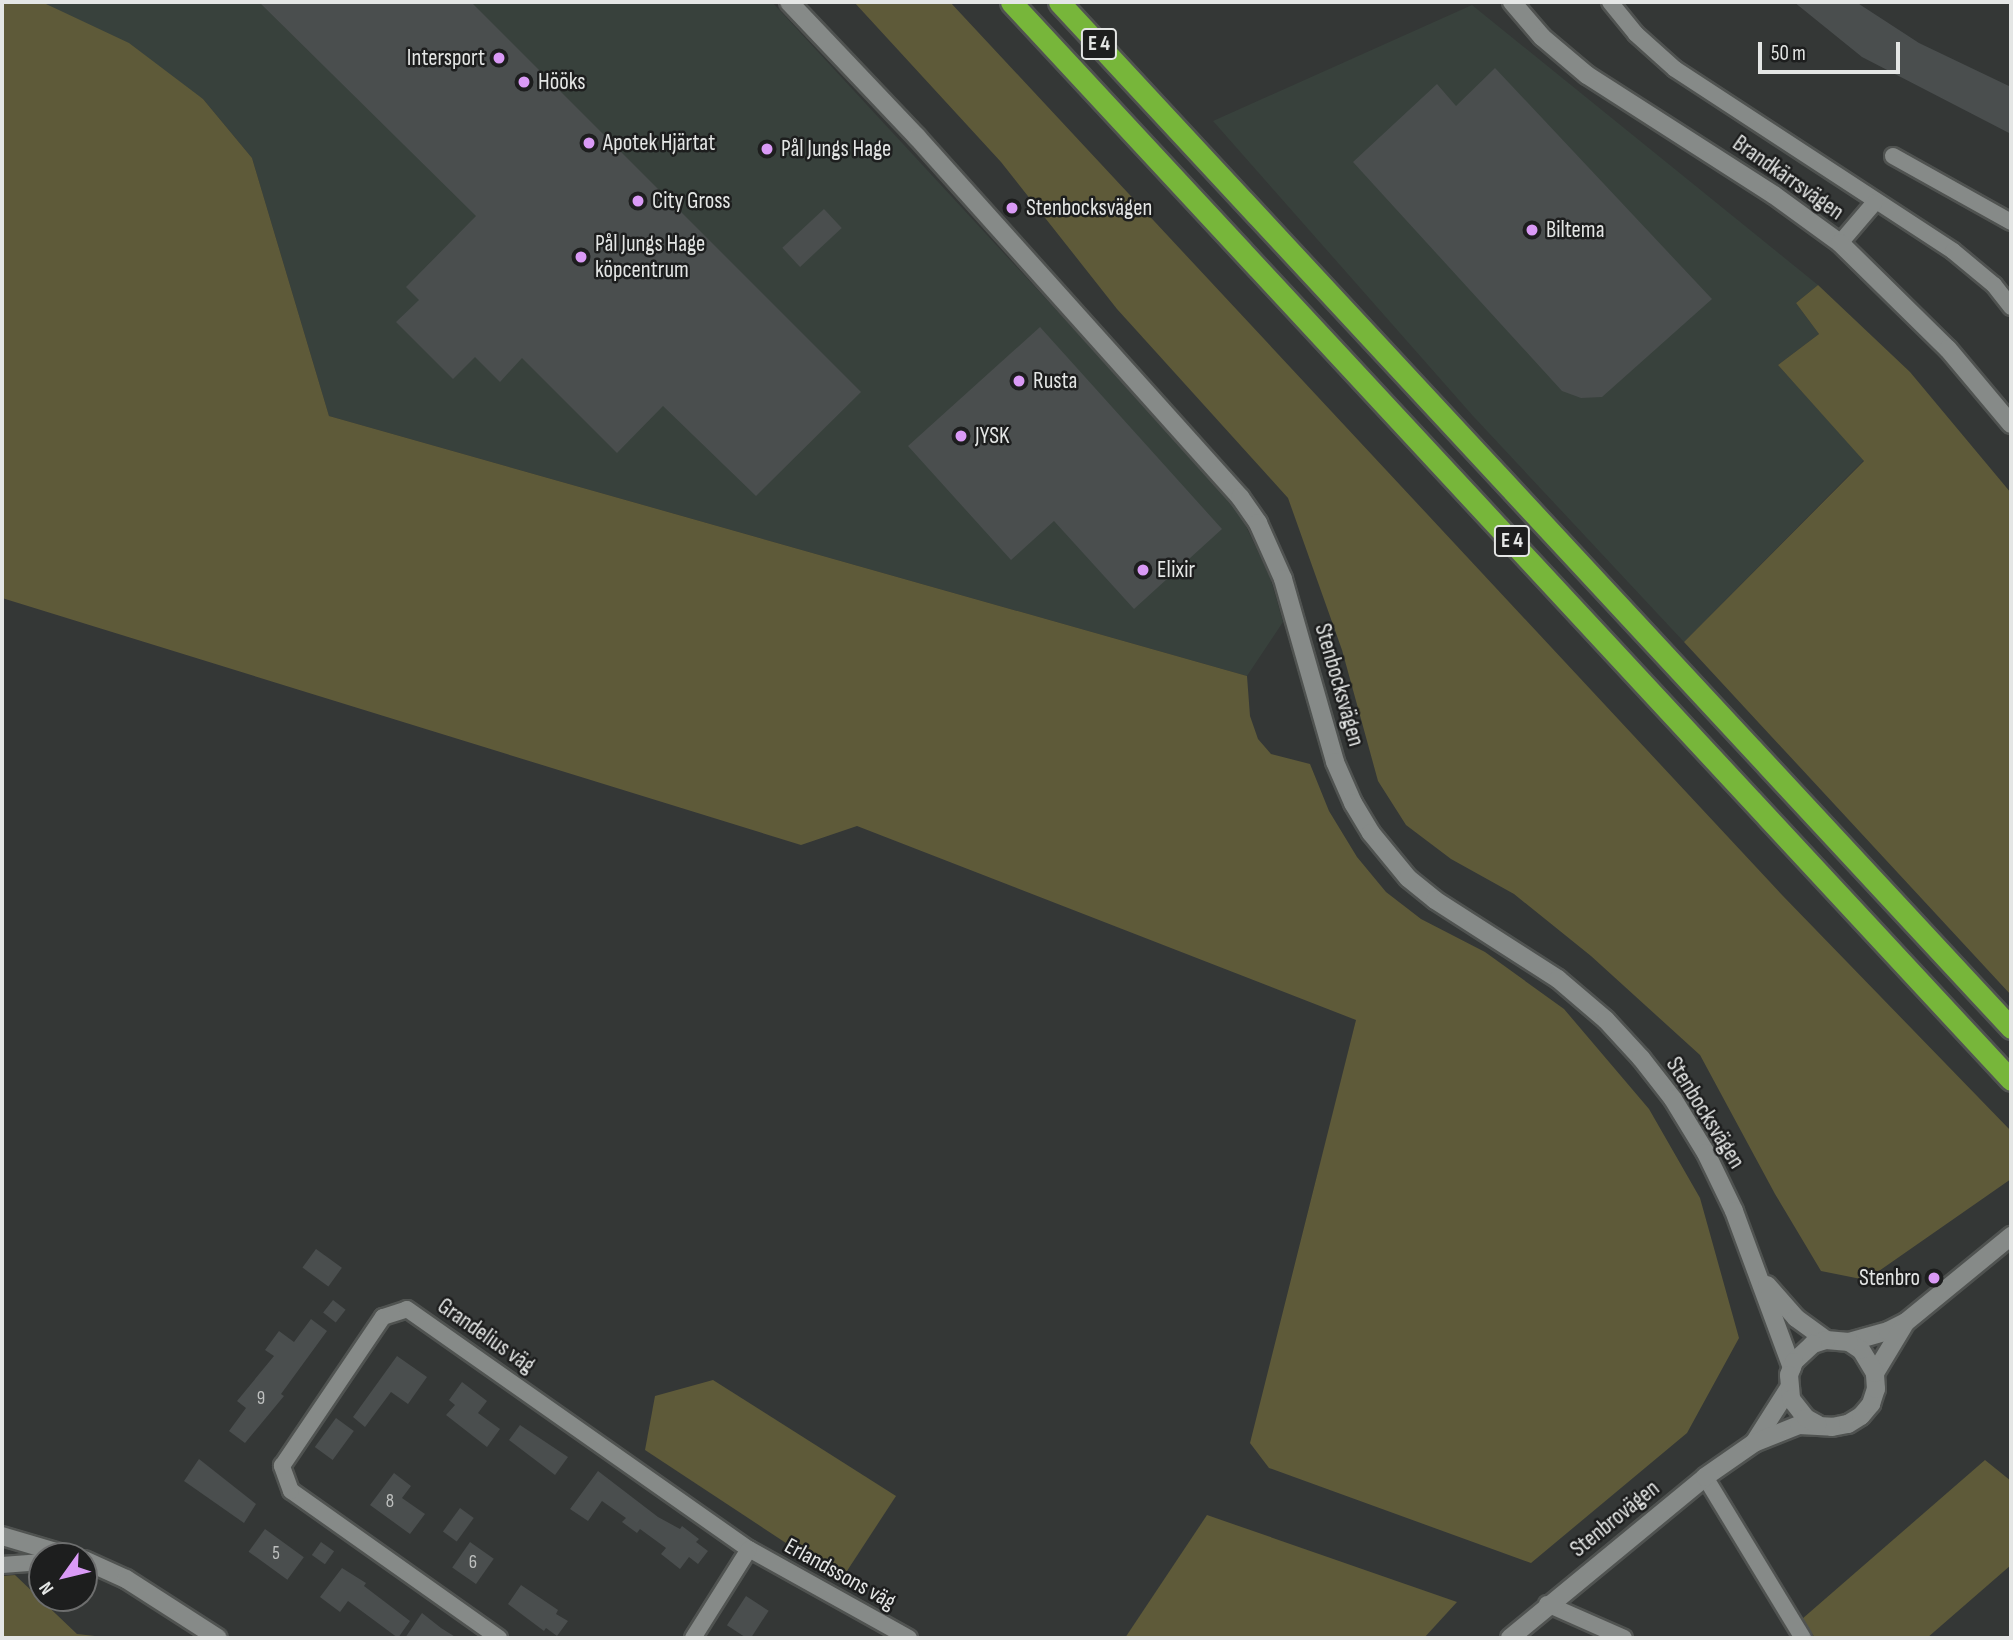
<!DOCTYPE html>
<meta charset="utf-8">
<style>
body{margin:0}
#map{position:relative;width:2013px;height:1640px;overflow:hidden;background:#343736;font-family:"Sofia Sans Condensed",sans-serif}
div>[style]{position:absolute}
.built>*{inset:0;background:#38413c}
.green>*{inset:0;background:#5e5a39}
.building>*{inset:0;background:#4a4e4e;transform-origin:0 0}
.roads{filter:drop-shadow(2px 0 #505351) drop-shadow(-2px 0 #505351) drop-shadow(0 2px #505351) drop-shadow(0 -2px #505351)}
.minor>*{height:16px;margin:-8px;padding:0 8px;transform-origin:8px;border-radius:8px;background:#868a88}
.tertiary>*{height:18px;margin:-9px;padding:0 9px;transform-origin:9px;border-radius:9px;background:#868a88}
.motorway>*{height:21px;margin:-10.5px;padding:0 10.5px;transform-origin:10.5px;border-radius:10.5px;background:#77b63a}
.dots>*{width:19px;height:19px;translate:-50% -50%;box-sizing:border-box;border:4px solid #1d1e1e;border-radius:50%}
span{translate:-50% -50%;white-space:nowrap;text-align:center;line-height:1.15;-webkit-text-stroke:5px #1d1e1e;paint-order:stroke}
.number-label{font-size:19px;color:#bec0bf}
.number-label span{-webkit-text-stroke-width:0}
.shield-label span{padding:2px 5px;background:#1d1e1e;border:2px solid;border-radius:5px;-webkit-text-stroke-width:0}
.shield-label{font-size:21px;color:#e4e6e5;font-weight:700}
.poi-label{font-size:23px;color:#e4e6e5}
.right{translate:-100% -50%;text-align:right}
.left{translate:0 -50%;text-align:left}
.street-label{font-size:23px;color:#e4e6e5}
.frame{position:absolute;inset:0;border:4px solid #e4e6e5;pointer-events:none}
.north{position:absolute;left:28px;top:1542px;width:70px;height:70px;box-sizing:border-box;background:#1d1e1e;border:2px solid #6d6e6e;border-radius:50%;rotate:236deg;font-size:19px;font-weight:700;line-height:28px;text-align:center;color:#e4e6e5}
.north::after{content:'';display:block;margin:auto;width:24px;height:32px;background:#da9af6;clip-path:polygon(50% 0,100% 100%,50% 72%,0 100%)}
.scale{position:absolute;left:1758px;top:42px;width:142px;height:32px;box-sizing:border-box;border:4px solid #e4e6e5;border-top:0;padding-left:9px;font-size:21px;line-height:24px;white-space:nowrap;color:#e4e6e5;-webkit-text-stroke:5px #1d1e1e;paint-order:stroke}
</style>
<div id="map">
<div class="built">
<div style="clip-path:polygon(772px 2px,1216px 483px,1244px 522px,1270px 577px,1283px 622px,1247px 676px,329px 416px,252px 158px,203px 99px,45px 3px,2px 3px)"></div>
<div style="clip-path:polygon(1472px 5px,1818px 285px,1796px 303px,1819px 334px,1778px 365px,1864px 460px,1684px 642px,1473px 416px,1213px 121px)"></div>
</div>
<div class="green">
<div style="clip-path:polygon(854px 2px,950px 2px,1783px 896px,2011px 1131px,2011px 1179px,1866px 1280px,1821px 1271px,1775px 1194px,1700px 1055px,1591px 956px,1514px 894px,1451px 859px,1406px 825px,1378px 781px,1342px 650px,1288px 498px,1117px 309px,1001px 162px)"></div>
<div style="clip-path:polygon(2px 3px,44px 3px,129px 43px,203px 99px,252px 158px,329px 416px,1247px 676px,1250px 716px,1258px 739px,1271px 754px,1310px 764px,1329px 811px,1357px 857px,1386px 892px,1421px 919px,1485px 952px,1564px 1009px,1649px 1109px,1700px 1198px,1739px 1338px,1687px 1433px,1531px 1563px,1269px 1468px,1250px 1443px,1356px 1020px,857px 826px,801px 845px,2px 598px)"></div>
<div style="clip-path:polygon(1818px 285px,1910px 372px,2011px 493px,2011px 995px,1684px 642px,1864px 461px,1778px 365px,1819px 334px,1796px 303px)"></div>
<div style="clip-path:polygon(713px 1380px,896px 1496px,845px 1574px,827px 1570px,645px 1450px,655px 1396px)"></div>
<div style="clip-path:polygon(1985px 1460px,2011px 1481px,2011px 1565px,1927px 1638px,1815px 1638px,1802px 1619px)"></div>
<div style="clip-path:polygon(1207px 1515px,1457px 1602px,1424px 1638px,1125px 1638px)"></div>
<div style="clip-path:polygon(15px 1575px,77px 1634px,113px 1638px,2px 1638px,2px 1576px)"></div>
</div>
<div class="building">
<div style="clip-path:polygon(259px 2px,471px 2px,861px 392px,756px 496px,663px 406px,617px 453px,522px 358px,500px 382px,475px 357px,453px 379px,396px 322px,419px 300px,406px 287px,476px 216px)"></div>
<div style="clip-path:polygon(1794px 2px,1856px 2px,1919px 43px,2011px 87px,2011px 134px,1862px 57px)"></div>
<div style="clip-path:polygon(1495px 68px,1712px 299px,1602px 397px,1581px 398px,1562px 391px,1353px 162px,1437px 84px,1456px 106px)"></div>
<div style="left:824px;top:209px;width:26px;height:57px;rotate:47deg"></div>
<div style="clip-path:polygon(1040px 327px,1222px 529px,1134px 609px,1054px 521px,1011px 560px,908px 446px)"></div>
<div style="left:316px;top:1249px;width:32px;height:23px;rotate:36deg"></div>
<div style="left:333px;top:1300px;width:16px;height:16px;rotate:38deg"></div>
<div style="clip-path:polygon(311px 1319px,327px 1331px,281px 1394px,284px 1396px,245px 1443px,229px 1431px,246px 1408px,237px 1401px,274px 1356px,265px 1350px,279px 1331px,294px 1342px)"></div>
<div style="clip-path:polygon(397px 1356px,427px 1377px,408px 1404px,391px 1392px,365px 1427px,353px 1417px)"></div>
<div style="clip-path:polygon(462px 1382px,487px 1401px,478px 1413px,500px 1429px,487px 1447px,446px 1415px,455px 1405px,449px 1400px)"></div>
<div style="left:336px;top:1418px;width:22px;height:36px;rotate:36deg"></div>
<div style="clip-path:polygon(520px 1425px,568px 1457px,555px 1475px,509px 1440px)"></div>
<div style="clip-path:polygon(199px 1459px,256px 1504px,244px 1523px,184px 1481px)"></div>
<div style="clip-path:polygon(598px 1471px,658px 1517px,680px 1529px,682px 1526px,699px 1539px,696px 1542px,708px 1551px,698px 1564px,689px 1557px,680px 1569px,661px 1554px,666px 1548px,640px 1529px,637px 1533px,622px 1522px,626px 1518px,602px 1501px,588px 1521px,570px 1509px)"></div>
<div style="clip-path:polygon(394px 1473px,411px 1486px,402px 1498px,425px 1514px,410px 1534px,370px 1505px)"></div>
<div style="left:460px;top:1508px;width:17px;height:29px;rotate:36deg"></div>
<div style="left:265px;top:1529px;width:48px;height:28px;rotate:36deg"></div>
<div style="left:321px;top:1542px;width:16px;height:16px;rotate:35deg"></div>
<div style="left:470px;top:1542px;width:29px;height:31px;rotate:35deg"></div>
<div style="clip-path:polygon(342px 1568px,366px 1583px,364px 1586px,410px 1621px,398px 1638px,348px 1601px,340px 1612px,320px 1597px)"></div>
<div style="clip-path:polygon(521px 1585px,558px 1610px,556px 1614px,568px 1621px,557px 1636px,546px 1628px,544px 1631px,508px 1604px)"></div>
<div style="left:746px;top:1596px;width:27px;height:35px;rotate:33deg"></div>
<div style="clip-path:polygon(422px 1613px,441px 1628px,457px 1638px,405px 1638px)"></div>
</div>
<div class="roads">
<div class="minor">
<div style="left:1610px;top:2px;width:41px;rotate:50.9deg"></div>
<div style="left:1636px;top:34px;width:52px;rotate:41.9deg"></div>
<div style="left:1675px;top:69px;width:332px;rotate:33.2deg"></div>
<div style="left:1953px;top:251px;width:53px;rotate:39.7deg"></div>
<div style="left:1994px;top:285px;width:28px;rotate:52deg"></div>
<div style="left:1893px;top:156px;width:135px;rotate:29.2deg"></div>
<div style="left:1840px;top:243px;width:54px;rotate:-49.5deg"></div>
<div style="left:1705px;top:1477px;width:188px;rotate:58.7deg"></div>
<div style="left:2px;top:1565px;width:40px;rotate:-4.3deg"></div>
<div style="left:1547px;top:1604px;width:84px;rotate:23.8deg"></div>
<div style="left:499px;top:1638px;width:255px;rotate:-144.7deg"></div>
<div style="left:291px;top:1491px;width:27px;rotate:-110deg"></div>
<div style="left:282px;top:1466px;width:180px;rotate:-55.9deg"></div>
<div style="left:383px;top:1317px;width:25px;rotate:-18deg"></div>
<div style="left:407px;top:1309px;width:418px;rotate:35.1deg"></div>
<div style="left:749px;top:1549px;width:183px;rotate:29.1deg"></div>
<div style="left:693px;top:1638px;width:105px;rotate:-57.8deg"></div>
</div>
<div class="tertiary">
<div style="left:789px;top:2px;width:186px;rotate:46.5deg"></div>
<div style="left:917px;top:137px;width:484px;rotate:48.1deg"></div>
<div style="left:1240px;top:497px;width:32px;rotate:55deg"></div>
<div style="left:1258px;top:523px;width:61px;rotate:65.9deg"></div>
<div style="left:1283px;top:579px;width:190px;rotate:74.1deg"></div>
<div style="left:1335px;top:762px;width:45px;rotate:66.3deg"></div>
<div style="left:1353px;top:803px;width:35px;rotate:59deg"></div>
<div style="left:1371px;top:833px;width:58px;rotate:50.6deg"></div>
<div style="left:1408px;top:878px;width:35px;rotate:39deg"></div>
<div style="left:1435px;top:900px;width:146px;rotate:32.7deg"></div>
<div style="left:1558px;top:979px;width:63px;rotate:40.5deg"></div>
<div style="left:1606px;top:1020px;width:52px;rotate:47.4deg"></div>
<div style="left:1641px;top:1058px;width:52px;rotate:52deg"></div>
<div style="left:1673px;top:1099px;width:63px;rotate:58.6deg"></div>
<div style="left:1706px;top:1153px;width:64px;rotate:64.2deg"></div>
<div style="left:1734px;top:1211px;width:167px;rotate:69.7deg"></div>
<div style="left:1512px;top:2px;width:46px;rotate:49.4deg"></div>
<div style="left:1542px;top:37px;width:59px;rotate:40.2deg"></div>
<div style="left:1587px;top:75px;width:222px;rotate:32.7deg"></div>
<div style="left:1774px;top:195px;width:82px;rotate:36deg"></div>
<div style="left:1840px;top:243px;width:151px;rotate:44.5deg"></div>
<div style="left:1948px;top:349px;width:98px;rotate:50deg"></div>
<div style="left:1767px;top:1285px;width:44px;rotate:48.7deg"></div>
<div style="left:1796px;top:1318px;width:37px;rotate:36deg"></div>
<div style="left:1849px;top:1342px;width:41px;rotate:-15.8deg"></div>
<div style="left:1888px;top:1331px;width:20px;rotate:-27deg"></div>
<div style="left:1906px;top:1322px;width:136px;rotate:-39.3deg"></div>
<div style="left:1875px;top:1373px;width:56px;rotate:-58.9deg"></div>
<div style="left:1754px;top:1443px;width:65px;rotate:-57.5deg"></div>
<div style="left:2px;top:1536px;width:70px;rotate:16.6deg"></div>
<div style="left:84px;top:1560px;width:46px;rotate:24.3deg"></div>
<div style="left:126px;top:1579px;width:109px;rotate:32.7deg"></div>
<div style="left:1510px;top:1638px;width:253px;rotate:-39.5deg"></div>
<div style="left:1705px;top:1477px;width:60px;rotate:-34.8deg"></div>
<div style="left:1754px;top:1443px;width:48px;rotate:-21.8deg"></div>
<div style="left:1799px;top:1425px;width:33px;rotate:3deg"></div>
<div style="left:1832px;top:1427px;width:16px;rotate:-11deg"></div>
<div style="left:1848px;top:1424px;width:15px;rotate:-32deg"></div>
<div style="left:1861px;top:1416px;width:16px;rotate:-50deg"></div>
<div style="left:1871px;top:1404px;width:16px;rotate:-72deg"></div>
<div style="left:1876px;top:1389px;width:16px;rotate:-94deg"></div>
<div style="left:1875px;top:1373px;width:27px;rotate:-121deg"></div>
<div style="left:1861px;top:1350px;width:14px;rotate:-146deg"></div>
<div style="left:1849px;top:1342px;width:23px;rotate:-175deg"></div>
<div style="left:1826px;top:1340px;width:14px;rotate:163deg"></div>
<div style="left:1813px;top:1344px;width:26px;rotate:137deg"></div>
<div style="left:1794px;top:1362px;width:14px;rotate:111deg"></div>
<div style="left:1789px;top:1375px;width:24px;rotate:85deg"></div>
<div style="left:1791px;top:1399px;width:24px;rotate:52deg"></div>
<div style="left:1806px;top:1418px;width:13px;rotate:29deg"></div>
</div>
<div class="motorway">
<div style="left:1011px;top:2px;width:1470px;rotate:47.15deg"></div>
<div style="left:1059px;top:2px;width:1400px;rotate:47.14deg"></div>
</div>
</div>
<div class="dots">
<div style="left:499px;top:58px;background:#da9af6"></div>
<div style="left:524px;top:82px;background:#da9af6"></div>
<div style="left:589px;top:143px;background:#da9af6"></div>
<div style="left:767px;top:149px;background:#da9af6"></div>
<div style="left:638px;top:201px;background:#da9af6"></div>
<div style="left:1012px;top:208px;background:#da9af6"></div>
<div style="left:1532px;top:230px;background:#da9af6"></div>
<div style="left:581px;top:257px;background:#da9af6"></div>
<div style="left:1019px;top:381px;background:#da9af6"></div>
<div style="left:961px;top:436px;background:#da9af6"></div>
<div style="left:1143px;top:570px;background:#da9af6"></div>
<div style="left:1934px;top:1278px;background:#da9af6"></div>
</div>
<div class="number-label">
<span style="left:261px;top:1399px">9</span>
<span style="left:390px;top:1502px">8</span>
<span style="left:276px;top:1554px">5</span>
<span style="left:473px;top:1563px">6</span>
</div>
<div class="shield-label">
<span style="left:1099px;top:44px">E 4</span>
<span style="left:1512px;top:541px">E 4</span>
</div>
<div class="poi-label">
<span class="right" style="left:485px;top:58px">Intersport</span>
<span class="left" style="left:538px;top:82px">Hööks</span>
<span class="left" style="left:603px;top:143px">Apotek Hjärtat</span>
<span class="left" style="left:781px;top:149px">Pål Jungs Hage</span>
<span class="left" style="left:652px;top:201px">City Gross</span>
<span class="left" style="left:1026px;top:208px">Stenbocksvägen</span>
<span class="left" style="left:1546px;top:230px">Biltema</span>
<span class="left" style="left:595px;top:257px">Pål Jungs Hage<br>köpcentrum</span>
<span class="left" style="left:1033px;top:381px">Rusta</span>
<span class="left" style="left:975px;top:436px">JYSK</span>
<span class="left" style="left:1157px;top:570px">Elixir</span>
<span class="right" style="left:1920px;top:1278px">Stenbro</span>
</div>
<div class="street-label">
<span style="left:1788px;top:178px;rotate:35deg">Brandkärrsvägen</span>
<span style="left:1339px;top:685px;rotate:74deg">Stenbocksvägen</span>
<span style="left:1705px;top:1113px;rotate:58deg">Stenbocksvägen</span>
<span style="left:486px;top:1336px;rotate:35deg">Grandelius väg</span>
<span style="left:1615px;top:1519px;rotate:-39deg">Stenbrovägen</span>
<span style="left:840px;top:1574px;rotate:29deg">Erlandssons väg</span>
</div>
<div class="frame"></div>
<div class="north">N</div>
<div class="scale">50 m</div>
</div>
